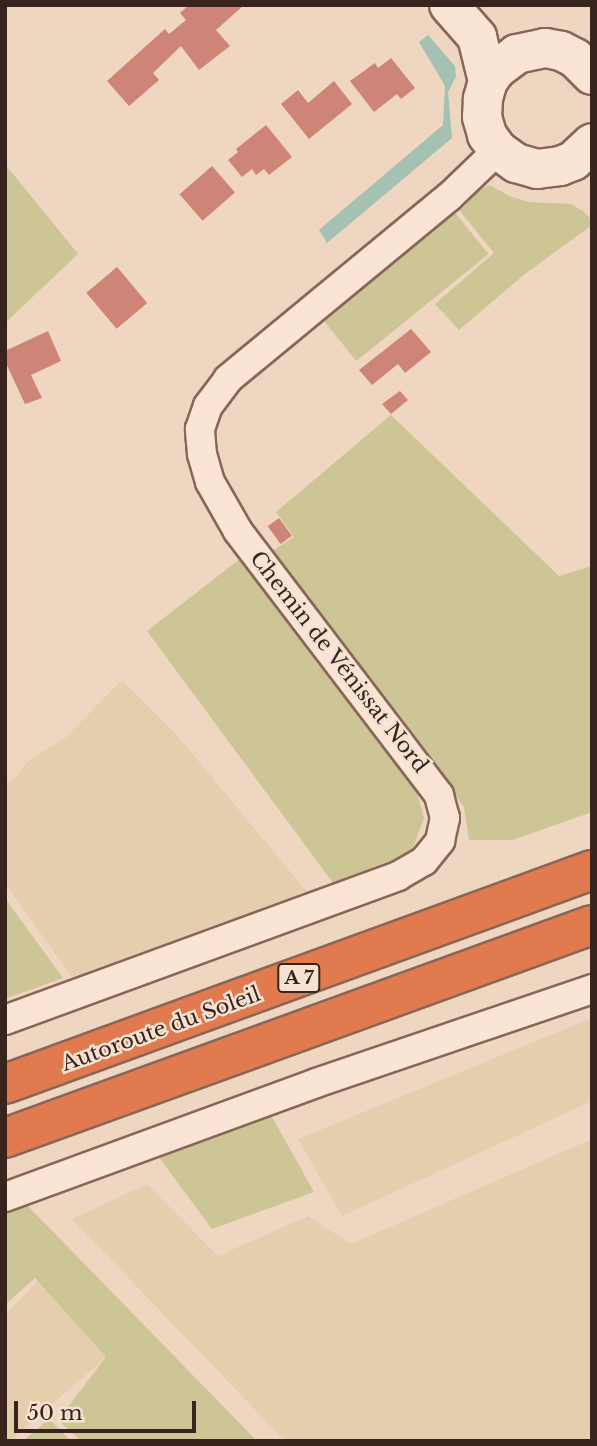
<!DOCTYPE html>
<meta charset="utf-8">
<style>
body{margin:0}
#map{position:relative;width:597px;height:1446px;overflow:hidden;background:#efd6c1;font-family:"Libre Baskerville",serif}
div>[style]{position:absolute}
.farmland>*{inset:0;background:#e5ceae}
.green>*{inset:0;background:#cdc595;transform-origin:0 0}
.water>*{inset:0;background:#a4c1b1}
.building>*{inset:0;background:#ce8476;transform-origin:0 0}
.roads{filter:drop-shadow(2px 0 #896658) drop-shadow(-2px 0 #896658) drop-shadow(0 2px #896658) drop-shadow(0 -2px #896658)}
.street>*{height:28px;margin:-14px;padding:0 14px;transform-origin:14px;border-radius:14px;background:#fae5d5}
.secondary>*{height:38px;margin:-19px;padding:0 19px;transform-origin:19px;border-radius:19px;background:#fae5d5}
.highway>*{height:38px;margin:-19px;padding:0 19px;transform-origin:19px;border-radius:19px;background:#e17b4f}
span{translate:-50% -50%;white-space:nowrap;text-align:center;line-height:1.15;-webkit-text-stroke:5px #f6e2d1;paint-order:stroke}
.shield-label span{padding:2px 5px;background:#f6e2d1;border:2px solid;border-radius:5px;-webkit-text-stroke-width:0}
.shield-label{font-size:19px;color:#38231d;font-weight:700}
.street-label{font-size:21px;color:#38231d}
.frame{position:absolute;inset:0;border:7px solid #38231d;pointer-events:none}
.scale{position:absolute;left:14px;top:1401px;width:182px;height:32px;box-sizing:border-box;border:4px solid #38231d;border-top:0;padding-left:9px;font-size:21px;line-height:24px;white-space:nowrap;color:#38231d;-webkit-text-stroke:5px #f6e2d1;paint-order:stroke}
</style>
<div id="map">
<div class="farmland">
<div style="clip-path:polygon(122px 680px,176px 734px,307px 892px,72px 977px,5px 884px,5px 784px,14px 779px,27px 762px,65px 738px)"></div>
<div style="clip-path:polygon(592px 1018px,592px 1101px,342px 1216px,298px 1139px)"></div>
<div style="clip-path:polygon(592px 1139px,592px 1441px,285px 1441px,72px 1219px,147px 1184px,218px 1256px,308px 1216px,351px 1244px)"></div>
<div style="clip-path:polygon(38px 1281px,106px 1357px,10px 1441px,5px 1441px,5px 1314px)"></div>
</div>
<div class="green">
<div style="clip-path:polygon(5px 164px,78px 254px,5px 323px)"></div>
<div style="clip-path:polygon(490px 185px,509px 196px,528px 202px,571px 204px,583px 211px,592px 220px,592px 225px,525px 274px,459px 330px,435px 304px,494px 253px,460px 211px,481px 189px)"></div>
<div style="left:452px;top:209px;width:58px;height:170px;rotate:51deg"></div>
<div style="clip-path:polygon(391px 415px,559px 576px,592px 566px,592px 812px,513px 840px,469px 840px,464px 807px,272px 551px,294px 537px,276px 512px)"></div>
<div style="clip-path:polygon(245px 555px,416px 789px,424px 818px,412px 851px,336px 887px,147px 631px)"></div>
<div style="clip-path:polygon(5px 898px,63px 978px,5px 999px)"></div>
<div style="clip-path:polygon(268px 1110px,314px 1192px,212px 1229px,155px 1152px)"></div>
<div style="clip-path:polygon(25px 1203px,257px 1441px,81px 1441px,58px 1420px,106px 1357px,35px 1278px,5px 1305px,5px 1209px)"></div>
<div style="clip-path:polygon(49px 1419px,71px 1441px,23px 1441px)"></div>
</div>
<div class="water">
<div style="clip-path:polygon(428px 35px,455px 66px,456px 77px,448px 92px,452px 138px,327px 243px,319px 230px,443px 125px,445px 86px,419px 42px)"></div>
</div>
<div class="building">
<div style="clip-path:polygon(189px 5px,244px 5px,216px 30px,230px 46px,199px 70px,181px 46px,153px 73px,159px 80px,129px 106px,107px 81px,165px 29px,169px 34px,186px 20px,180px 13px)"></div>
<div style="clip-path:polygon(391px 58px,415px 88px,401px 99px,397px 94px,374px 112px,350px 81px,375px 63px,378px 68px)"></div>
<div style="clip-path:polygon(334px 81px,352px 104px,309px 139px,281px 104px,298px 90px,308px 103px)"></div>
<div style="clip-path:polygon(266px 125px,292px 157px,269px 175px,264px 169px,256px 175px,252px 169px,242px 177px,228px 160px,238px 152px,236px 149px)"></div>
<div style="left:212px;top:166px;width:35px;height:43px;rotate:49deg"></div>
<div style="left:117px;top:267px;width:47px;height:40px;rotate:50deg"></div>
<div style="clip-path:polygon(411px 329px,431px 352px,405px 373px,398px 364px,372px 385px,359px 370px)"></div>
<div style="clip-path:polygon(48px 331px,61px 361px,31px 375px,42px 398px,25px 404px,5px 361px,5px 351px)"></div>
<div style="clip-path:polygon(400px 391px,408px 400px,391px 414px,382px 404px)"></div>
<div style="left:279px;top:518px;width:22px;height:14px;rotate:54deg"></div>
</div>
<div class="roads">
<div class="street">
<div style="left:5px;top:1020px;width:419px;rotate:-20.1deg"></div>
<div style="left:398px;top:876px;width:30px;rotate:-30deg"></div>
<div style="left:424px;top:861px;width:26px;rotate:-51deg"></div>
<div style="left:440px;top:841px;width:24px;rotate:-78deg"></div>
<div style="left:445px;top:818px;width:24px;rotate:-105deg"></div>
<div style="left:439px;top:795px;width:332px;rotate:-127.3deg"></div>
<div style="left:238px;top:531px;width:56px;rotate:-119.7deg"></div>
<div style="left:210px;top:482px;width:29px;rotate:-106deg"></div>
<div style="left:202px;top:454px;width:25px;rotate:-95deg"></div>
<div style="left:200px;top:429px;width:24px;rotate:-71deg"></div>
<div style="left:208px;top:406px;width:34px;rotate:-53deg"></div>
<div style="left:228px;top:379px;width:286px;rotate:-39.5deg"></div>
<div style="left:449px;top:197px;width:68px;rotate:-43.8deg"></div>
<div style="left:5px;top:1197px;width:331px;rotate:-20.1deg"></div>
<div style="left:316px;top:1083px;width:292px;rotate:-18.8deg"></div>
</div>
<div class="secondary">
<div style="left:449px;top:5px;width:43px;rotate:48.8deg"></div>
<div style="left:477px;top:37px;width:45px;rotate:76deg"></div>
<div style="left:592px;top:75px;width:24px;rotate:-135deg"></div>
<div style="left:575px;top:58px;width:16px;rotate:-153deg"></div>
<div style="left:561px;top:51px;width:16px;rotate:-169deg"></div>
<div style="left:545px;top:48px;width:29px;rotate:168deg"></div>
<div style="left:517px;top:54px;width:26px;rotate:143deg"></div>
<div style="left:496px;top:70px;width:14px;rotate:126deg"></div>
<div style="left:488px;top:81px;width:19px;rotate:106deg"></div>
<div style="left:483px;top:99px;width:18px;rotate:93deg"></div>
<div style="left:482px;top:117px;width:19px;rotate:74deg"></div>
<div style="left:487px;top:135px;width:19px;rotate:54deg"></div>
<div style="left:498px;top:150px;width:22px;rotate:36deg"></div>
<div style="left:516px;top:163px;width:22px;rotate:16deg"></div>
<div style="left:537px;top:169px;width:23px;rotate:-7deg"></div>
<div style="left:560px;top:166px;width:14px;rotate:-21deg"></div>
<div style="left:573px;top:161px;width:26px;rotate:-43deg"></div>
</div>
<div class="highway">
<div style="left:5px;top:1084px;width:625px;rotate:-20.03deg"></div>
<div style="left:5px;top:1138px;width:624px;rotate:-19.94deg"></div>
</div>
</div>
<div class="shield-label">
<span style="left:299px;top:978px">A 7</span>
</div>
<div class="street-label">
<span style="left:339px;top:662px;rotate:52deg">Chemin de Vénissat Nord</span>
<span style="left:161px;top:1029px;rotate:-20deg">Autoroute du Soleil</span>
</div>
<div class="frame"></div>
<div class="scale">50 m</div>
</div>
